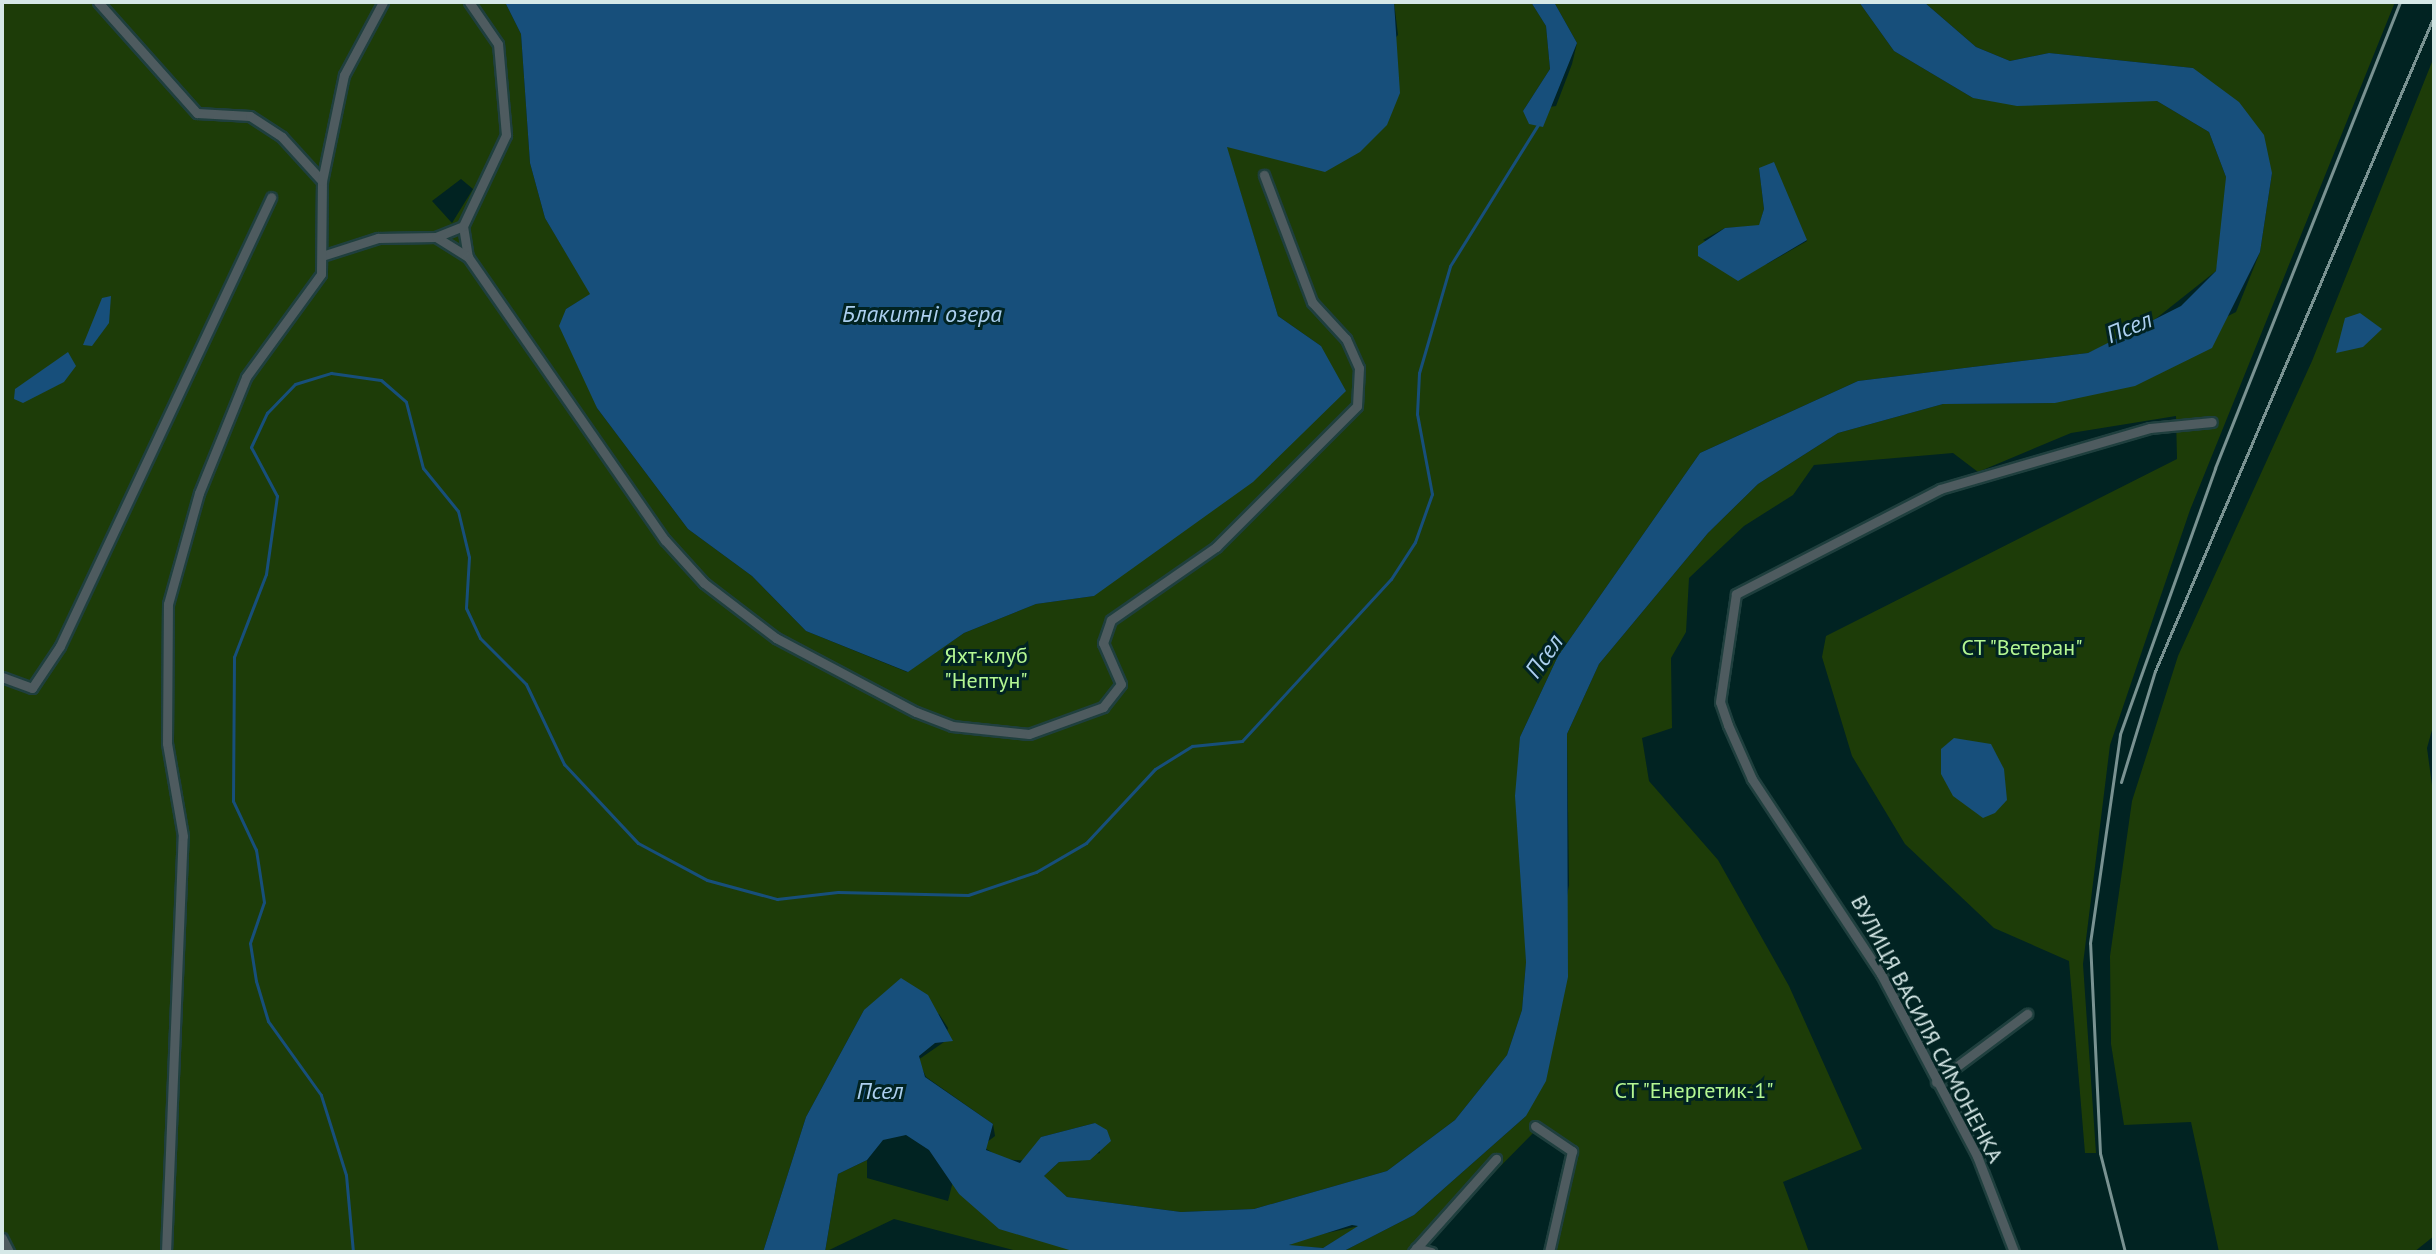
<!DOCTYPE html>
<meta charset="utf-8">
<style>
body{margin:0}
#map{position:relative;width:2436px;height:1254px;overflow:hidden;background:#012322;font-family:"PT Sans",sans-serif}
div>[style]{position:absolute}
.green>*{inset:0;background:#1d3c08}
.water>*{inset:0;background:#174f7b}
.stream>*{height:3px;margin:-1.5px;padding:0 1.5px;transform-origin:1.5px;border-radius:1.5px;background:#174f7b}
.roads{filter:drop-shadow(2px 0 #1f3f3e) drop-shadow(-2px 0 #1f3f3e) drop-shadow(0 2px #1f3f3e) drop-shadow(0 -2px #1f3f3e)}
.minor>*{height:9px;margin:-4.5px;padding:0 4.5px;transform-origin:4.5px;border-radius:4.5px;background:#4e5b5f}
.rail>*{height:3px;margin:-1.5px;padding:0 1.5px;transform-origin:1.5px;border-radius:1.5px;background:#799291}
span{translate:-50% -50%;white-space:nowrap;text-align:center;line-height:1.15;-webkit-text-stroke:6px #012322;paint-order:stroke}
.park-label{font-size:22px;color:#b4f792}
.street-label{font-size:22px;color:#d6e8e7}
.water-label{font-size:24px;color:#accfef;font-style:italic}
.frame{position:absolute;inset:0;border:4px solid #d6e8e7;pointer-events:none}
</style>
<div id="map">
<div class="green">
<div style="clip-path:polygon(evenodd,2px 2px,505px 2px,521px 34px,530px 163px,545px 218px,591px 294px,566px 309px,597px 408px,688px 529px,752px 576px,806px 631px,907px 672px,964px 633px,1036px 604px,1094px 596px,1321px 346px,1278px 316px,1226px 146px,1277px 159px,1398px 35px,1394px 2px,1531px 2px,1546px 26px,1550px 69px,1523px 111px,1556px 106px,1572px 64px,1577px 43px,1554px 2px,1859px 2px,1894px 51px,1973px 98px,2157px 101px,2209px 132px,2226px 177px,2225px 225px,2216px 271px,2139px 332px,2088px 353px,1858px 381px,1700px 453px,1558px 656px,1520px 737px,1526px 962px,1522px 1010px,1507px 1055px,1455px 1120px,1387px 1171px,1254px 1209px,1181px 1212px,1067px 1197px,1043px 1177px,1059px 1162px,1100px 1153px,1095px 1123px,1041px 1137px,1028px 1161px,1002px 1159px,982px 1146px,995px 1136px,993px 1124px,926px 1077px,918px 1060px,944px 1042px,948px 1028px,939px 1014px,864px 1010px,806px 1117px,763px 1252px,2px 1252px,2px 2px,1759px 168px,1807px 241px,1767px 264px,1703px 240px,1725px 228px,1759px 226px,1764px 209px,1759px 168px,2px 2px,461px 179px,473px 189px,452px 223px,432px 201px,461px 179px)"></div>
<div style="clip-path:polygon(1924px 2px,2395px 2px,2190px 510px,2110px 745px,2083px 964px,2096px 1153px,2085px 1153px,2069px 961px,1994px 928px,1905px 844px,1852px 756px,1822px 657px,1826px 636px,2177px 459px,2176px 416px,2071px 433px,1978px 472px,1953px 453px,1814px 465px,1793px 495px,1744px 526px,1689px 578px,1686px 632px,1671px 658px,1672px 728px,1642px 738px,1649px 781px,1718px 860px,1789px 986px,1862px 1149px,1783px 1182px,1809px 1252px,1551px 1252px,1574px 1148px,1543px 1123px,1416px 1252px,1342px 1252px,1414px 1215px,1526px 1116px,1569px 885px,1567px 734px,1599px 664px,1708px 533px,1758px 484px,1838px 433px,1943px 404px,2055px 403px,2236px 312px,2260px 252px,2272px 173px,2193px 68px,2049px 53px,2010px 61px,1976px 47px)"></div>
<div style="clip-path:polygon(2434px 57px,2434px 723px,2427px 748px,2434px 800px,2434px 1236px,2414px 1252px,2219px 1252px,2191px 1122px,2124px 1125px,2111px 1044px,2110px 956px,2132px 801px,2178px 656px,2312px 361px)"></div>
<div style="clip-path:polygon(867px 1160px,867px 1178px,948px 1201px,953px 1181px,959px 1194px,1076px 1252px,1021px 1252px,894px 1219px,825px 1252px,838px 1174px)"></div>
<div style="clip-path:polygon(1359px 1226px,1323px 1248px,1289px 1246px,1295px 1240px)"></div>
</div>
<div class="water">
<div style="clip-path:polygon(505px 2px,1394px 2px,1400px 93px,1387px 125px,1360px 152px,1325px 172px,1227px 147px,1278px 316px,1321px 346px,1346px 391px,1253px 482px,1094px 596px,1036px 604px,964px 633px,908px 672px,806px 631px,752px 576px,688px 529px,597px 408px,559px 326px,566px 309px,590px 294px,545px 218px,530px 163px,521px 34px)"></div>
<div style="clip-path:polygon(1531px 2px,1554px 2px,1577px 43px,1543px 127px,1529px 124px,1523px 111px,1550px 69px,1546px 26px)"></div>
<div style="clip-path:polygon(evenodd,1859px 2px,1924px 2px,1976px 47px,2010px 61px,2049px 53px,2193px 68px,2239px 102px,2264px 135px,2272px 173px,2260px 252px,2212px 348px,2135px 386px,2055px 403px,1943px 404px,1838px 433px,1758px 484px,1708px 533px,1599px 664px,1567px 734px,1568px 977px,1546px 1081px,1526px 1116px,1414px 1215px,1342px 1252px,1076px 1252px,999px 1229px,959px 1194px,929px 1150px,906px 1135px,883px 1140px,867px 1160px,838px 1174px,825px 1252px,763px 1252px,806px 1117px,864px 1010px,901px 978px,928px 995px,953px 1041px,935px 1043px,919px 1056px,925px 1077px,993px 1124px,986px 1150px,1020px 1163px,1041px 1137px,1095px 1123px,1107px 1130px,1111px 1141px,1090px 1160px,1059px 1162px,1044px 1176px,1067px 1197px,1181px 1212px,1254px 1209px,1387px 1171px,1455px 1120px,1507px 1055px,1522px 1010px,1526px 962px,1515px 796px,1520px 737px,1558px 656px,1700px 453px,1858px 381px,2088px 353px,2181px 306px,2216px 271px,2226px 177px,2209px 132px,2157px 101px,2017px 106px,1973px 98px,1894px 51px,1859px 2px,1352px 1225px,1358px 1226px,1323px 1248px,1289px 1245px,1352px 1225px)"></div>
<div style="clip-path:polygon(1774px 162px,1807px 240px,1738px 281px,1698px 256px,1698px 246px,1725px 228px,1759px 225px,1764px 209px,1759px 168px)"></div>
<div style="clip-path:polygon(111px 296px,109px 323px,92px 346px,83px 345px,102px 298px)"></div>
<div style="clip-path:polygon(2360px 313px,2382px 329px,2363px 347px,2336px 353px,2345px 318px)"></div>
<div style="clip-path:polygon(68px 352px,76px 366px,64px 382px,23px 403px,14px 399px,15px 389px)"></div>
<div style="clip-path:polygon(1954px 738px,1991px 744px,2004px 769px,2007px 800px,1995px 813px,1983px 818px,1953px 796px,1941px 774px,1941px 749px)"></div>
</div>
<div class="stream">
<div style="left:353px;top:1252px;width:77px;rotate:-95.2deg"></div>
<div style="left:346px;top:1175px;width:84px;rotate:-107.4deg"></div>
<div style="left:321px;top:1095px;width:91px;rotate:-125.6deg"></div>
<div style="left:268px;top:1021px;width:42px;rotate:-106.7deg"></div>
<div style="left:256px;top:981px;width:38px;rotate:-99deg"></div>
<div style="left:250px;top:943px;width:43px;rotate:-71.1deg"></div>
<div style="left:264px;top:902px;width:53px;rotate:-98.7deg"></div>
<div style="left:256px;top:850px;width:54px;rotate:-115.1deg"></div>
<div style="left:233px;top:801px;width:144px;rotate:-89.6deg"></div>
<div style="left:234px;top:657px;width:89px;rotate:-68.9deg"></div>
<div style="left:266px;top:574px;width:79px;rotate:-82deg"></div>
<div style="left:277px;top:496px;width:55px;rotate:-118deg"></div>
<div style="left:251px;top:447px;width:38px;rotate:-65deg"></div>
<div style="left:267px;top:413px;width:40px;rotate:-46deg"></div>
<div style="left:295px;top:384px;width:38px;rotate:-17deg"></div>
<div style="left:331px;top:373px;width:50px;rotate:8deg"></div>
<div style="left:381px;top:380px;width:33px;rotate:41deg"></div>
<div style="left:406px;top:402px;width:68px;rotate:75.6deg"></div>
<div style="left:423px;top:468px;width:55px;rotate:50.9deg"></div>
<div style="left:458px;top:511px;width:47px;rotate:76.6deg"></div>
<div style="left:469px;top:557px;width:51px;rotate:93.4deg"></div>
<div style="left:466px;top:608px;width:33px;rotate:65deg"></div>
<div style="left:480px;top:638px;width:65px;rotate:45deg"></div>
<div style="left:526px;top:684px;width:89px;rotate:64.6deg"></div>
<div style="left:564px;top:764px;width:108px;rotate:46.9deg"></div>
<div style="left:638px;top:843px;width:78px;rotate:28.2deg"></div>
<div style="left:707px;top:880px;width:73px;rotate:15.2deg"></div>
<div style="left:777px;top:899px;width:61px;rotate:-6.5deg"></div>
<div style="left:838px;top:892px;width:130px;rotate:1.3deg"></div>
<div style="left:968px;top:895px;width:72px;rotate:-18.7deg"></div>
<div style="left:1036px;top:872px;width:58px;rotate:-30.1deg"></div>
<div style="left:1086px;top:843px;width:101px;rotate:-47deg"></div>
<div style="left:1155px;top:769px;width:44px;rotate:-31.9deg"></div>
<div style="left:1192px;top:746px;width:50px;rotate:-5.7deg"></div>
<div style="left:1242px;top:741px;width:220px;rotate:-47.4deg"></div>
<div style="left:1391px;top:579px;width:44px;rotate:-57deg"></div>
<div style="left:1415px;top:542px;width:51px;rotate:-70.5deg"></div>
<div style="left:1432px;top:494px;width:81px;rotate:-100.6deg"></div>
<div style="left:1417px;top:414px;width:41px;rotate:-87.2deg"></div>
<div style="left:1419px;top:373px;width:111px;rotate:-73.8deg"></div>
<div style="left:1450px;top:266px;width:168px;rotate:-58.1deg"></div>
</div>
<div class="roads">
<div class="minor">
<div style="left:98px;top:2px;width:149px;rotate:48.3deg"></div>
<div style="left:197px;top:113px;width:53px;rotate:3.2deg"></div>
<div style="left:250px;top:116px;width:38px;rotate:33deg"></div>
<div style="left:282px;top:137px;width:59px;rotate:47.7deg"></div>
<div style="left:463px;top:226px;width:31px;rotate:81deg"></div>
<div style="left:436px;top:237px;width:38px;rotate:32deg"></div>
<div style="left:468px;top:257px;width:345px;rotate:55.2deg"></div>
<div style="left:665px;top:540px;width:58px;rotate:47.8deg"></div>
<div style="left:704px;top:583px;width:91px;rotate:37.4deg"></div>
<div style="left:776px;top:638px;width:158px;rotate:27.9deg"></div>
<div style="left:916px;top:712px;width:39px;rotate:21deg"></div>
<div style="left:952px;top:726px;width:77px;rotate:5.9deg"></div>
<div style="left:1029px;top:734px;width:79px;rotate:-20deg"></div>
<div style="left:1103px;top:707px;width:29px;rotate:-52deg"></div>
<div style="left:1121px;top:684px;width:45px;rotate:-113.7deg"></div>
<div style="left:1103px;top:643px;width:24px;rotate:-71deg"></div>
<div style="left:1111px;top:620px;width:128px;rotate:-34.8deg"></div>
<div style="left:1216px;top:547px;width:199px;rotate:-45deg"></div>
<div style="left:1357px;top:406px;width:38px;rotate:-87deg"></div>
<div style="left:1359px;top:368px;width:32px;rotate:-114deg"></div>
<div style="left:1346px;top:339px;width:50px;rotate:-132.6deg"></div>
<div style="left:1312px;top:302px;width:136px;rotate:-110.7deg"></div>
<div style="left:325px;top:255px;width:56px;rotate:-17.8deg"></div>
<div style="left:378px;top:238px;width:58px;rotate:-1deg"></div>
<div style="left:436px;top:237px;width:29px;rotate:-22deg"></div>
<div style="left:463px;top:226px;width:101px;rotate:-64.7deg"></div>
<div style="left:506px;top:135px;width:91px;rotate:-95deg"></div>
<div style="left:498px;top:44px;width:51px;rotate:-124.6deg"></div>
<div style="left:2px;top:677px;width:32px;rotate:20deg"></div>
<div style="left:32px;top:688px;width:50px;rotate:-56.3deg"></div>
<div style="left:60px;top:646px;width:496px;rotate:-64.8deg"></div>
<div style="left:1936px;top:1082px;width:114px;rotate:-36.8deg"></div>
<div style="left:1535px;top:1126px;width:45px;rotate:34deg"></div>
<div style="left:1572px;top:1151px;width:104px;rotate:102.8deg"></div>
<div style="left:2px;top:1238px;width:16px;rotate:63deg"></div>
<div style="left:1416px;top:1248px;width:16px;rotate:15deg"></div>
<div style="left:166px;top:1252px;width:416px;rotate:-87.7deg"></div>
<div style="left:183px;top:836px;width:94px;rotate:-99.8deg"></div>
<div style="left:167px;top:743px;width:139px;rotate:-89.6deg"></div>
<div style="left:168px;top:604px;width:115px;rotate:-74.4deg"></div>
<div style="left:199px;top:493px;width:125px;rotate:-67.9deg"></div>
<div style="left:246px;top:377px;width:127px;rotate:-53.9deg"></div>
<div style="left:321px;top:274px;width:93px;rotate:-89.4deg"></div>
<div style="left:322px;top:181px;width:108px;rotate:-78.3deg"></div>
<div style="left:344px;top:75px;width:83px;rotate:-61.9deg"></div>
<div style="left:1413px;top:1252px;width:125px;rotate:-48.3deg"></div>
<div style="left:2014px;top:1252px;width:103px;rotate:-111.1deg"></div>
<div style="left:1977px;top:1156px;width:206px;rotate:-117.8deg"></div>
<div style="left:1881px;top:974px;width:234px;rotate:-123.5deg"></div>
<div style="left:1752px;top:779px;width:59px;rotate:-114deg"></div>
<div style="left:1728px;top:725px;width:24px;rotate:-109deg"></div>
<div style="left:1720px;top:702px;width:109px;rotate:-81.6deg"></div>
<div style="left:1736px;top:594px;width:229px;rotate:-27.2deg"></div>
<div style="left:1940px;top:489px;width:219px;rotate:-16.2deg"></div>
<div style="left:2150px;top:428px;width:62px;rotate:-5.5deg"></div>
</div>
</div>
<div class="rail">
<div style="left:2121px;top:782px;width:116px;rotate:-73deg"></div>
<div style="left:2155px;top:671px;width:712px;rotate:-66.93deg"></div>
<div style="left:2125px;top:1252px;width:102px;rotate:-104.2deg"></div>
<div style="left:2100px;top:1153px;width:210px;rotate:-92.7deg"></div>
<div style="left:2090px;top:943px;width:211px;rotate:-81.8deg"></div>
<div style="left:2120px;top:734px;width:282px;rotate:-70.3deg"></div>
<div style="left:2215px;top:468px;width:501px;rotate:-68.35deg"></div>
</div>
<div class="park-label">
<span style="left:2022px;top:648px">СТ "Ветеран"</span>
<span style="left:986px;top:668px">Яхт-клуб<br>"Нептун"</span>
<span style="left:1694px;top:1091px">СТ "Енергетик-1"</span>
</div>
<div class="street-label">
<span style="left:1927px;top:1029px;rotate:62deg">ВУЛИЦЯ ВАСИЛЯ СИМОНЕНКА</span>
</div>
<div class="water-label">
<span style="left:922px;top:314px">Блакитні озера</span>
<span style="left:2129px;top:327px;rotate:-22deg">Псел</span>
<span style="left:1544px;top:656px;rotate:-55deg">Псел</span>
<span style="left:880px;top:1091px">Псел</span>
</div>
<div class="frame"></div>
</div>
